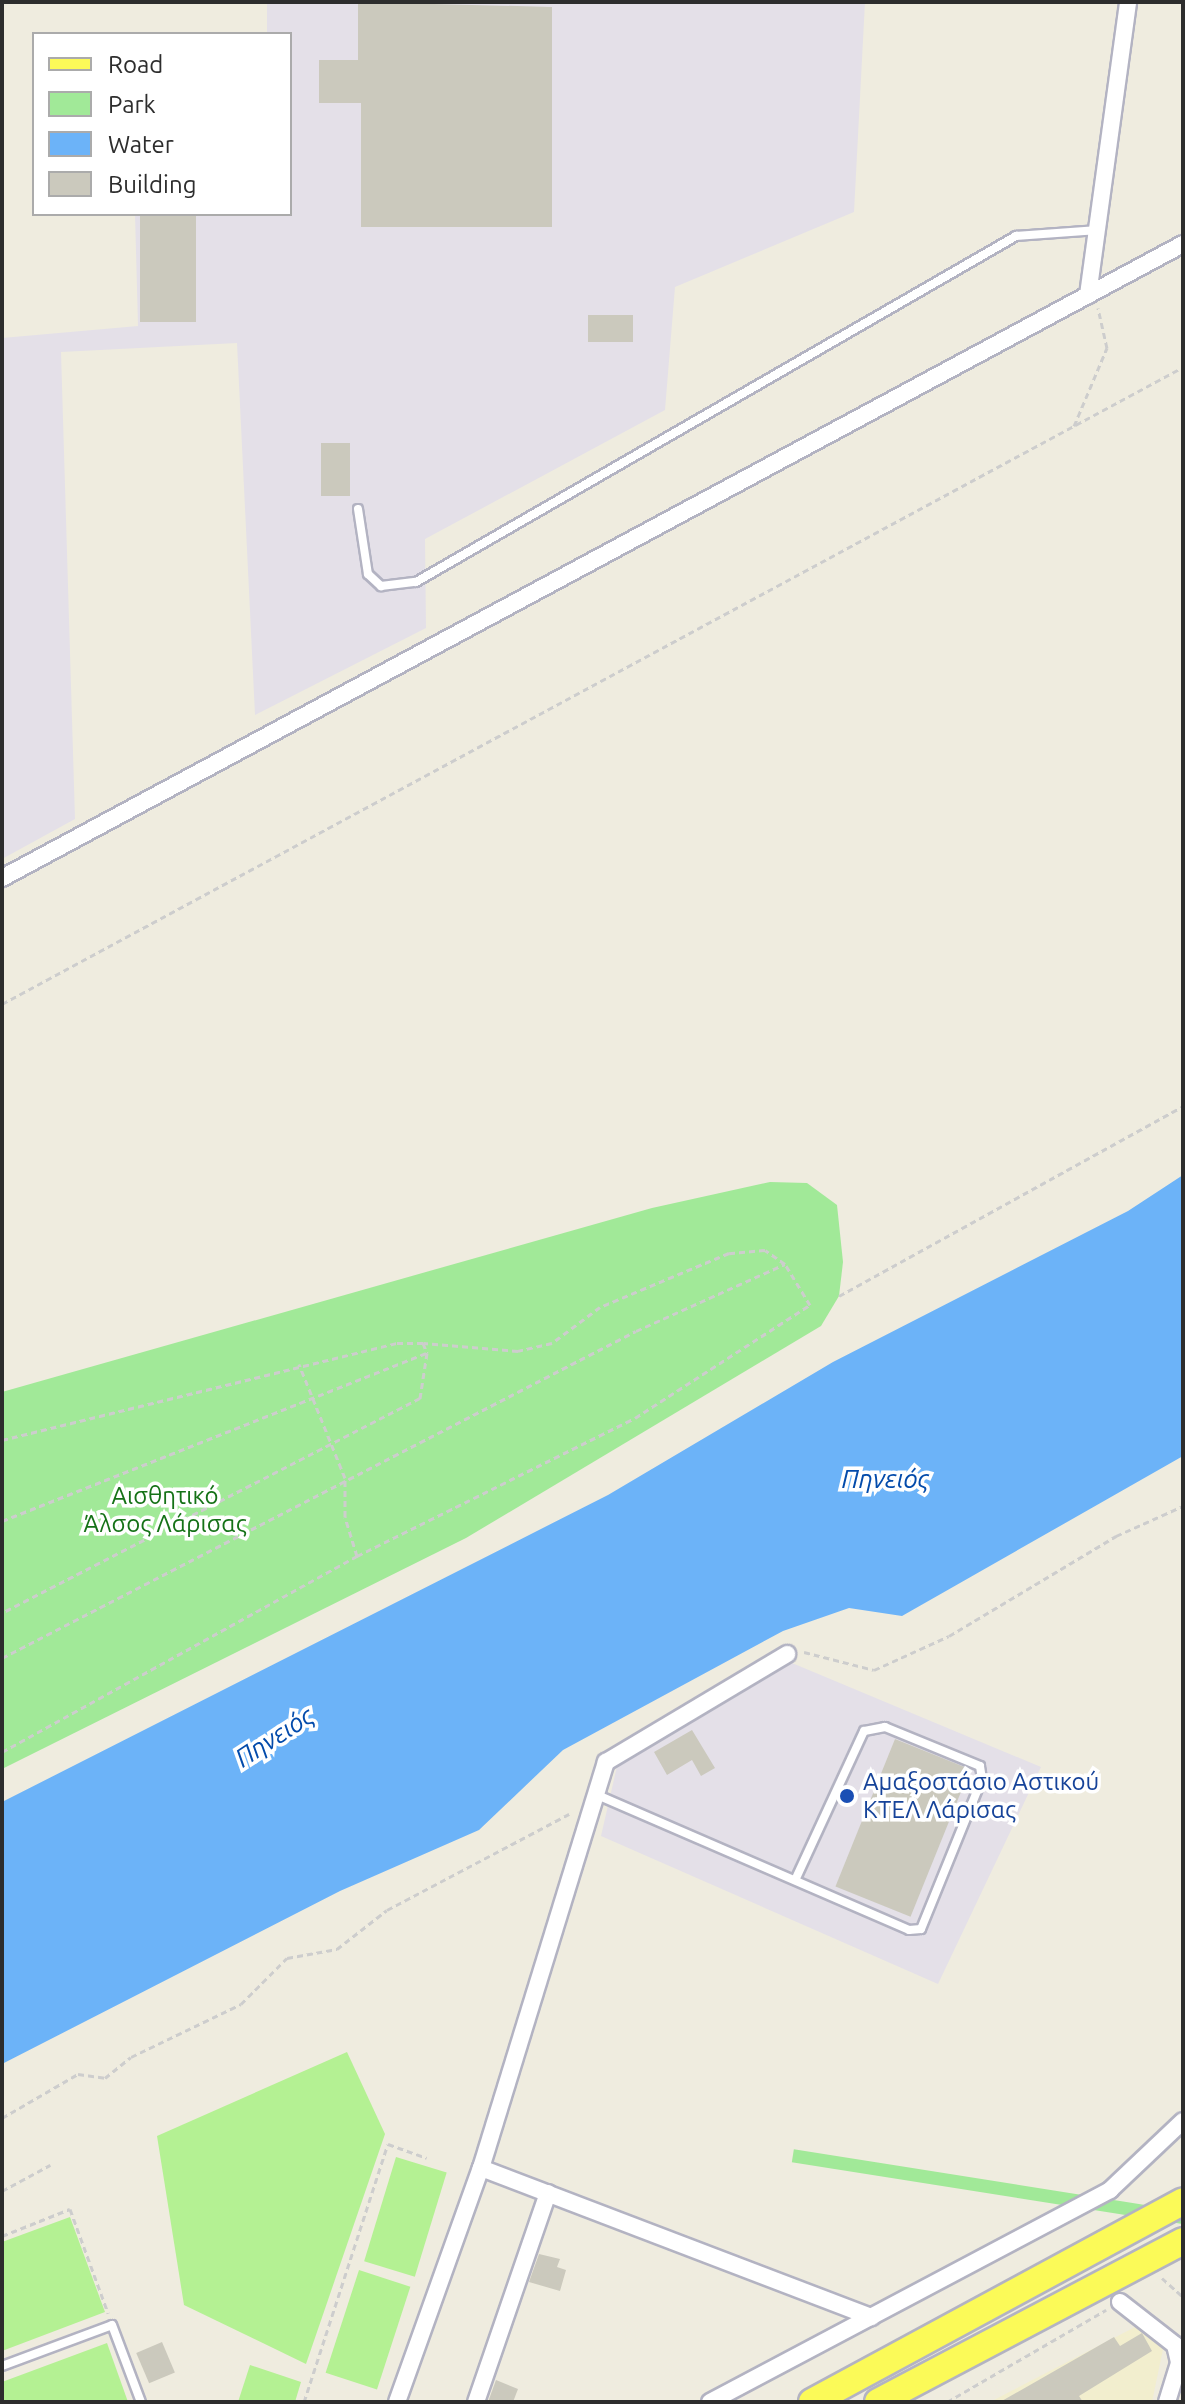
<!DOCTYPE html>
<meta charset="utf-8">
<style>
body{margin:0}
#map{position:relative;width:1185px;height:2404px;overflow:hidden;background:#efecdf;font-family:Ubuntu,sans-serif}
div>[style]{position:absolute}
.industrial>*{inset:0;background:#e4e0e8}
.education>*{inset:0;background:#f2eece}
.green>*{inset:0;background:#a1e998;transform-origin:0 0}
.pitch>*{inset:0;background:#b4f193;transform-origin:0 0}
.water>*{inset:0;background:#6cb3f8}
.building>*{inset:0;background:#cbc9bd;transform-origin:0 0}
.path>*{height:3px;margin-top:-1.5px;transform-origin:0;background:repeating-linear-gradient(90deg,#cdcdcd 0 6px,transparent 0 10px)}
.roads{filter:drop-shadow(2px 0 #b3b3c2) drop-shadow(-2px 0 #b3b3c2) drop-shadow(0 2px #b3b3c2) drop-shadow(0 -2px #b3b3c2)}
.lane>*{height:8px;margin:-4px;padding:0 4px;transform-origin:4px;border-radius:4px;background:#fff}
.street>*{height:16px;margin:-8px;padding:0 8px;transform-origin:8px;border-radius:8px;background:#fff}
.primary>*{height:26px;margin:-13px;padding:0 13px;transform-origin:13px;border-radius:13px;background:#fbfa58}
.dots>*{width:22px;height:22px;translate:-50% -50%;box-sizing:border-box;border:4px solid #fff;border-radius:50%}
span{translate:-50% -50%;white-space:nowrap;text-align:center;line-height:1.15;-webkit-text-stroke:7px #fff;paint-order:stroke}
.park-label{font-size:24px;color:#157217}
.transit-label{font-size:24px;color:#164399}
.left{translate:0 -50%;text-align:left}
.water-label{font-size:26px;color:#034bab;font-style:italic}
.frame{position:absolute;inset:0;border:4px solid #2d2d2d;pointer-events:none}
.legend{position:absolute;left:32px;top:32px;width:260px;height:184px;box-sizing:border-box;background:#fff;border:2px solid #ababab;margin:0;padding:10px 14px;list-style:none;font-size:24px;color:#2d2d2d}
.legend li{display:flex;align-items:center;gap:16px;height:40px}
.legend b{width:40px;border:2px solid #ababab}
</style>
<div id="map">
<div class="industrial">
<div style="clip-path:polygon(267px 2px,865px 2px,854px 212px,675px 287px,665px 410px,425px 539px,426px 628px,255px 715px,237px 343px,61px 352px,75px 819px,2px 859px,2px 338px,138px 326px,135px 214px,290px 214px,290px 34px,267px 34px)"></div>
<div style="clip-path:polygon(792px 1663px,1041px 1767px,938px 1984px,601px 1836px,618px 1762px)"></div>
</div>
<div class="education">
<div style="clip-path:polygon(1139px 2325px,1163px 2349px,1152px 2402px,990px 2402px)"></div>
</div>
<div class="green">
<div style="clip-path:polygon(770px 1182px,807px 1183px,837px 1205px,843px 1262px,839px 1296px,821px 1326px,466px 1538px,2px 1769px,2px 1392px,652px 1208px)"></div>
<div style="left:1183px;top:2211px;width:13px;height:394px;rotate:99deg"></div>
</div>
<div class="pitch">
<div style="clip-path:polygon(347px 2052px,385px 2134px,306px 2364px,184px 2305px,157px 2136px)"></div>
<div style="left:396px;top:2157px;width:53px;height:109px;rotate:17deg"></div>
<div style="clip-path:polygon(70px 2217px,105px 2312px,2px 2351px,2px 2242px)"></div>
<div style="left:359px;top:2270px;width:54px;height:108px;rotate:18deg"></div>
<div style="clip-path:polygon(107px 2343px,128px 2402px,2px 2402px,2px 2382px)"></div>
<div style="clip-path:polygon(250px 2365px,301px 2382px,295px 2402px,238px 2402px)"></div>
</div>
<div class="water">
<div style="clip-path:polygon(1183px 1175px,1183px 1456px,902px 1616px,849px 1608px,783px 1631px,563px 1750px,479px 1830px,340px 1891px,2px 2064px,2px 1802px,608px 1495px,833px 1362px,1128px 1211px)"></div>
</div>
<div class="building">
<div style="clip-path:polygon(358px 2px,552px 7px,552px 227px,361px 227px,361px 103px,319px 103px,319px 60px,358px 60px)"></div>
<div style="left:140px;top:214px;width:56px;height:108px"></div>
<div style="left:588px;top:315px;width:45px;height:27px"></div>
<div style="left:321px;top:443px;width:29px;height:53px"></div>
<div style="clip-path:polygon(692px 1730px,715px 1768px,701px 1776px,692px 1760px,667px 1775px,654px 1752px)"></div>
<div style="left:895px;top:1739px;width:81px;height:159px;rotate:22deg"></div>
<div style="clip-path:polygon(539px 2254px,560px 2259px,557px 2267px,566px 2270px,560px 2291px,529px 2282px)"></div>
<div style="clip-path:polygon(1142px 2333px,1152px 2351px,1079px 2396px,1083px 2402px,1000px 2402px,1114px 2337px,1120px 2346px)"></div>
<div style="left:162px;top:2342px;width:33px;height:28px;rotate:67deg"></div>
<div style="clip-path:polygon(496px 2380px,518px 2389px,513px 2402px,488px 2402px)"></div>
</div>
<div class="path">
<div style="left:1074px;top:426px;width:85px;rotate:-67.1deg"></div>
<div style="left:1107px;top:348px;width:41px;rotate:-102.7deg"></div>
<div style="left:2px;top:1004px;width:1342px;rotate:-28.34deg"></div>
<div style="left:839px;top:1296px;width:393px;rotate:-28.9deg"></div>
<div style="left:2px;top:1440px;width:407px;rotate:-13.8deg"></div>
<div style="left:397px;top:1343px;width:26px"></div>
<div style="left:423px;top:1343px;width:11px;rotate:68deg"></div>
<div style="left:427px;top:1353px;width:46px;rotate:98.8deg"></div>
<div style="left:420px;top:1398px;width:470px;rotate:152.8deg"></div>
<div style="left:2px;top:1521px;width:456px;rotate:-21.6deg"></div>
<div style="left:357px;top:1556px;width:310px;rotate:-26.4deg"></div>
<div style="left:635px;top:1418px;width:208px;rotate:-32.9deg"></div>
<div style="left:810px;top:1305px;width:48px;rotate:-121.4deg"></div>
<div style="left:804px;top:1652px;width:72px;rotate:14.4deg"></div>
<div style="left:874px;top:1670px;width:82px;rotate:-24.4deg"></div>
<div style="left:949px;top:1636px;width:195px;rotate:-30.9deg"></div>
<div style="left:1116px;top:1536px;width:73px;rotate:-24.1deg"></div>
<div style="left:2px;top:1658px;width:713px;rotate:-27.28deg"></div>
<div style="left:636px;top:1331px;width:163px;rotate:-24.2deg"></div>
<div style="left:785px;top:1264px;width:24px;rotate:-145deg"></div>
<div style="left:765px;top:1250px;width:36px;rotate:175deg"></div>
<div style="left:729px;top:1253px;width:140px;rotate:157.3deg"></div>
<div style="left:600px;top:1307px;width:60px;rotate:143.1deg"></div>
<div style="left:552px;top:1343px;width:35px;rotate:167deg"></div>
<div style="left:518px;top:1351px;width:95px;rotate:-175.2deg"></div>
<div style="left:2px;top:1752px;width:406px;rotate:-28.9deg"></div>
<div style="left:357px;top:1556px;width:41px;rotate:-107.1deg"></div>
<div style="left:345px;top:1517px;width:39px;rotate:-90deg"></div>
<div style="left:345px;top:1478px;width:123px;rotate:-112deg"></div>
<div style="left:2px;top:2118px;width:88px;rotate:-30.1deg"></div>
<div style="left:78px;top:2074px;width:27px;rotate:8deg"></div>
<div style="left:105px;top:2078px;width:33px;rotate:-39deg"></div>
<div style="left:131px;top:2057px;width:122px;rotate:-25.7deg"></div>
<div style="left:241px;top:2004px;width:65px;rotate:-45deg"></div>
<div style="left:287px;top:1958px;width:51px;rotate:-10.2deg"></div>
<div style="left:337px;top:1949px;width:63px;rotate:-38deg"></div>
<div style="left:387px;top:1910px;width:206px;rotate:-27.8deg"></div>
<div style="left:2px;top:2191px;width:55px;rotate:-28.4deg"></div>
<div style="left:2px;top:2236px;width:73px;rotate:-21.7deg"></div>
<div style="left:70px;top:2209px;width:111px;rotate:69.9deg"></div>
<div style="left:1162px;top:2278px;width:28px;rotate:42deg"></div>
<div style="left:304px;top:2402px;width:271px;rotate:-72deg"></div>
<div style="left:388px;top:2144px;width:41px;rotate:19.7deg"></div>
<div style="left:947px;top:2402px;width:184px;rotate:-30.1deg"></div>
</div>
<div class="roads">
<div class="lane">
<div style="left:358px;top:509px;width:66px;rotate:81.3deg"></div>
<div style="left:368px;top:574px;width:18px;rotate:43deg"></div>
<div style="left:381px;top:586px;width:35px;rotate:-7deg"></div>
<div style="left:416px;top:582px;width:693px;rotate:-29.97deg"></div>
<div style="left:1016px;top:236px;width:82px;rotate:-4.2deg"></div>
<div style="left:595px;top:1794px;width:342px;rotate:23.4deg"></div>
<div style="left:909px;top:1930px;width:12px;rotate:-5deg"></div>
<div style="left:921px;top:1929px;width:162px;rotate:-67.9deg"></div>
<div style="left:982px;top:1779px;width:13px;rotate:-99deg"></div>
<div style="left:980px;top:1766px;width:103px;rotate:-157.7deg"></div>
<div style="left:885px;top:1727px;width:21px;rotate:169deg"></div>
<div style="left:864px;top:1731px;width:164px;rotate:114.8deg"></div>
<div style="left:2px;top:2366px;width:117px;rotate:-20.4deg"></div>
<div style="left:112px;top:2325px;width:82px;rotate:69.4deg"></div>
</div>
<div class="street">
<div style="left:1088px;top:295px;width:296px;rotate:-82.2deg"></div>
<div style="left:2px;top:878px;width:1340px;rotate:-28.23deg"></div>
<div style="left:481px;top:2168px;width:418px;rotate:20.9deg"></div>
<div style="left:1120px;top:2302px;width:70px;rotate:38deg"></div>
<div style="left:1175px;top:2345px;width:18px;rotate:77deg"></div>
<div style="left:1179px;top:2363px;width:41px;rotate:107.1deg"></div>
<div style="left:397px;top:2402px;width:249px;rotate:-70.3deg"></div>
<div style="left:481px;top:2168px;width:425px;rotate:-72.9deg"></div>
<div style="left:606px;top:1762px;width:211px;rotate:-30.8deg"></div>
<div style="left:476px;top:2402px;width:221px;rotate:-71deg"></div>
<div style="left:710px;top:2402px;width:453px;rotate:-27.9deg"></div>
<div style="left:1110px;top:2190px;width:100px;rotate:-43.4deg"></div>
</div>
<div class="primary">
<div style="left:812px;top:2402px;width:422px;rotate:-28.4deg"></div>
<div style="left:878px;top:2402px;width:345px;rotate:-27.8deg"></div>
</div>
</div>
<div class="dots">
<div style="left:847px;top:1796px;background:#1a4fb4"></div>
</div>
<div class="park-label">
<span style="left:165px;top:1510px">Αισθητικό<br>Άλσος Λάρισας</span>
</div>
<div class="transit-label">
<span class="left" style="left:863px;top:1796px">Αμαξοστάσιο Αστικού<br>ΚΤΕΛ Λάρισας</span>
</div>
<div class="water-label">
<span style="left:885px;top:1479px">Πηνειός</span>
<span style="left:274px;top:1737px;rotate:-33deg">Πηνειός</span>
</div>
<div class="frame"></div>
<ul class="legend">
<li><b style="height:10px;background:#fbfa58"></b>Road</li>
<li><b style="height:22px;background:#a1e998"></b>Park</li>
<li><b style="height:22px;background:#6cb3f8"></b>Water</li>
<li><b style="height:22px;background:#cbc9bd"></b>Building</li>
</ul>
</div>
